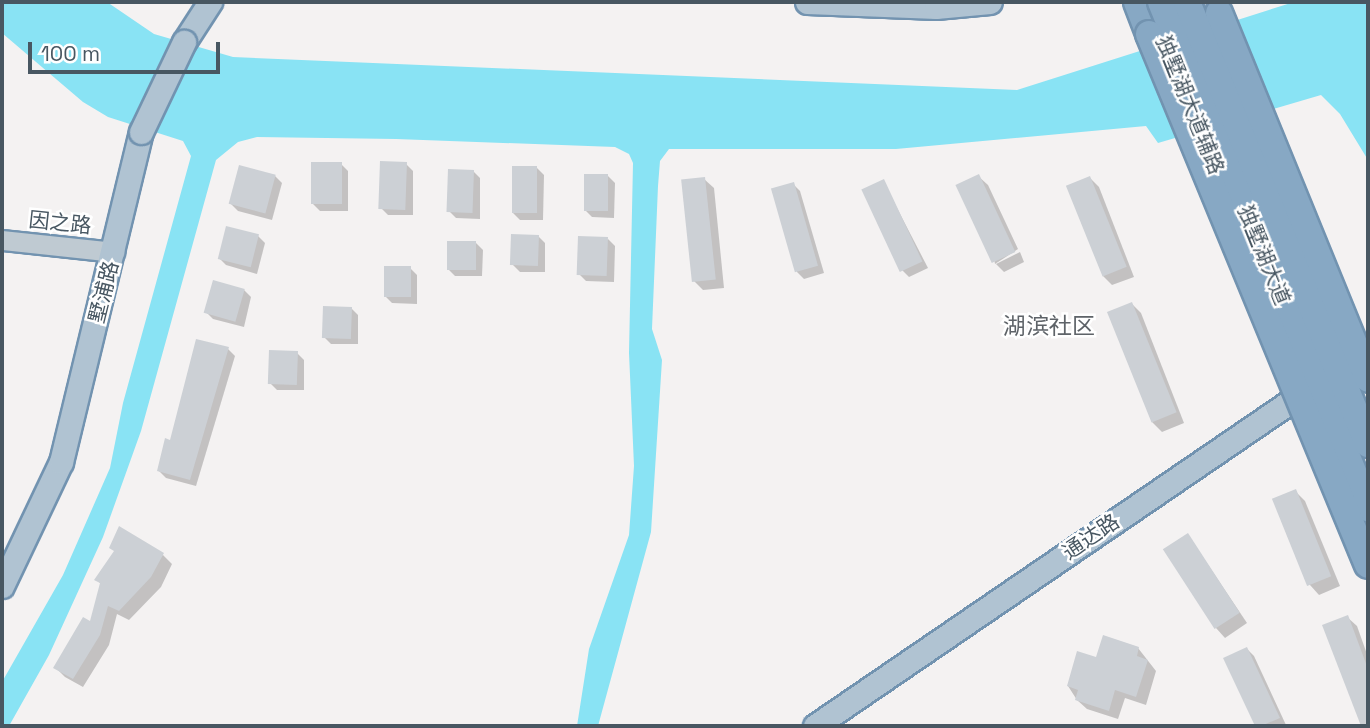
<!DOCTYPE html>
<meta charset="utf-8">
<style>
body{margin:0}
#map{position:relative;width:1370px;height:728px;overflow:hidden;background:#f4f2f2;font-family:"Space Grotesk","Noto Sans SC",sans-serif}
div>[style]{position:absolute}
.water>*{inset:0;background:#89e3f4}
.shadow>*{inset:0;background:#0003}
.building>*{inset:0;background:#ccd0d5;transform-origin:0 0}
.roads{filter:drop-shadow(2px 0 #7293b0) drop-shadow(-2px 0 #7293b0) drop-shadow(0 2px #7293b0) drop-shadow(0 -2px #7293b0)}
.minor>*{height:19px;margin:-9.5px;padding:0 9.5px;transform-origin:9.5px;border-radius:9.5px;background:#bfcad2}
.major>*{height:23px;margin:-11.5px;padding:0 11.5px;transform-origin:11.5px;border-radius:11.5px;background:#b0c3d2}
.highway>*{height:26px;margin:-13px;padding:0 13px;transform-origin:13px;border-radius:13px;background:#87a8c4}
.bridges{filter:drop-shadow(2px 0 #7293b0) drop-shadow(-2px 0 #7293b0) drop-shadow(0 2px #7293b0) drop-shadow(0 -2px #7293b0)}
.major-bridge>*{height:23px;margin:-11.5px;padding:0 11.5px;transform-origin:11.5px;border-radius:11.5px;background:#b0c3d2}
.highway-bridge>*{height:26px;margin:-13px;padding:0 13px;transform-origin:13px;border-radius:13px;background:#87a8c4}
span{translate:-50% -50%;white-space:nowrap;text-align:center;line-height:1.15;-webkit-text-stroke:5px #fff;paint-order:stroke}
.street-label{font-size:21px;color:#485762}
.neighbourhood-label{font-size:23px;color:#5e6368}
.frame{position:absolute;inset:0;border:4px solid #485762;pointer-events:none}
.scale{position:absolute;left:28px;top:42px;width:192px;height:32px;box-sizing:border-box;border:4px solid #485762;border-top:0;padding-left:9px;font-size:21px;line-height:24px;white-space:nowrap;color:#485762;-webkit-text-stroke:5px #fff;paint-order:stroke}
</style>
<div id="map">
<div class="water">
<div style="clip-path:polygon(2px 2px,107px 2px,154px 34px,233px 57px,1017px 90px,1294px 2px,1368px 2px,1368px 160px,1340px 114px,1321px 95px,1158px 143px,1146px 126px,896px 149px,669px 149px,660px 161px,658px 186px,652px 329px,662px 360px,651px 532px,598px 726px,577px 726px,589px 649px,629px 535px,634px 466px,629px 353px,633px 163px,629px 154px,615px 147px,396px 139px,257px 137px,238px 142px,216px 160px,141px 431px,103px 537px,49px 655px,9px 726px,2px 726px,2px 682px,63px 575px,110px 468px,123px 403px,191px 156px,183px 141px,108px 117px,83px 102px,2px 33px)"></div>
</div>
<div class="shadow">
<div style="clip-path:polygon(341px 164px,348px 171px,348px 211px,320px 211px,313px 204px)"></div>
<div style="clip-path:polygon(406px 164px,413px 171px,413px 215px,388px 215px,381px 208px)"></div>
<div style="clip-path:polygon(537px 168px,544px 175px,543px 220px,520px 220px,513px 213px)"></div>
<div style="clip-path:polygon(473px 171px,480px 178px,480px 219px,456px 218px,449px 211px)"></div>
<div style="clip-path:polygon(275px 176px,282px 183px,272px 220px,238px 211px,231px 204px)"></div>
<div style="clip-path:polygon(608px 176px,615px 183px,614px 218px,592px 217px,585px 210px)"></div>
<div style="clip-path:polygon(978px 176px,988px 185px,1018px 249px,995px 264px)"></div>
<div style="clip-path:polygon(1090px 178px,1099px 187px,1134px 277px,1112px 285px,1103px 276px)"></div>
<div style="clip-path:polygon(704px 179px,714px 188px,724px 288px,703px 290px,694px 281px)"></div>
<div style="clip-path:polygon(883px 181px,928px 268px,909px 277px,902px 270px)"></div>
<div style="clip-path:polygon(793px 184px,800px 191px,824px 273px,804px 279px,797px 272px)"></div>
<div style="clip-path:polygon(258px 236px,265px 243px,257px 274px,226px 265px,219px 258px)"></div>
<div style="clip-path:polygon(538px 236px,545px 243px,545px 272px,520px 272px,513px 265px)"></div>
<div style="clip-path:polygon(608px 239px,615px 246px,614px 282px,586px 281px,579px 274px)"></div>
<div style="clip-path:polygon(476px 243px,483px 250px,482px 276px,455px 276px,448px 269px)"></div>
<div style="clip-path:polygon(1020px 252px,1024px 262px,1004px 272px,996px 264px)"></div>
<div style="clip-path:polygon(410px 268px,417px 275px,417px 304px,392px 303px,385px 296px)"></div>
<div style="clip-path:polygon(244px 290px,251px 297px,244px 327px,213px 319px,206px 312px)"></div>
<div style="clip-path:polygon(1132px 304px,1141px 313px,1184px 423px,1162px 432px,1152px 422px)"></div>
<div style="clip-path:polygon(351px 308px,358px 315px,358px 344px,331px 344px,324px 337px)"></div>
<div style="clip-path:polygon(228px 349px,235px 356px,196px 486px,166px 478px,159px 471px,171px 442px)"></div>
<div style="clip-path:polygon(297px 353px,304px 360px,304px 390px,277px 390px,270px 383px)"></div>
<div style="clip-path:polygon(1296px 492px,1305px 501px,1340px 586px,1319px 595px,1310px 585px)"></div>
<div style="clip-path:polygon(1188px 535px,1247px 623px,1225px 638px,1216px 628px)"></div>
<div style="clip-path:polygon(163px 555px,172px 564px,161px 587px,129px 620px,117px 614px,109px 645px,83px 687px,65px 677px,56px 668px,91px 624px,102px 585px,97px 580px)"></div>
<div style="clip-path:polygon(1347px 617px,1357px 626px,1368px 657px,1368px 726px,1363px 726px,1325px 626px)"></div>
<div style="clip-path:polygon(1138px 648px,1156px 671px,1146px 705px,1125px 698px,1118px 719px,1087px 709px,1077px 700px,1068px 686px,1098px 659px)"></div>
<div style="clip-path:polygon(1247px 649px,1254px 656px,1286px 725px,1257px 726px,1226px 659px)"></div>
</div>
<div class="building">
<div style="left:380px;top:161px;width:27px;height:48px;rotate:2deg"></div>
<div style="left:311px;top:162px;width:31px;height:42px"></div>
<div style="left:239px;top:165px;width:38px;height:40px;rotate:15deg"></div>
<div style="left:512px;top:166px;width:25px;height:47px"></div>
<div style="left:448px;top:169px;width:26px;height:43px;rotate:2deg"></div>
<div style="left:584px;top:174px;width:24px;height:37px"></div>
<div style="left:979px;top:174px;width:86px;height:26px;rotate:65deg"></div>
<div style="left:1090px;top:176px;width:98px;height:26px;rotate:68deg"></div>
<div style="left:705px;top:177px;width:103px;height:24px;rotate:84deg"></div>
<div style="left:884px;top:179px;width:91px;height:25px;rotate:65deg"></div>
<div style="left:794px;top:182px;width:87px;height:24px;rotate:74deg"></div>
<div style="left:226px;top:226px;width:34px;height:34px;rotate:14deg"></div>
<div style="left:511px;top:234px;width:28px;height:31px;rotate:2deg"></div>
<div style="left:578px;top:236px;width:30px;height:39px;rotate:2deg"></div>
<div style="left:447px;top:241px;width:29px;height:29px"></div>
<div style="left:384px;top:266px;width:27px;height:31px"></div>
<div style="left:213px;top:280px;width:33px;height:34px;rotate:16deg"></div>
<div style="left:1132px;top:302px;width:119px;height:27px;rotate:68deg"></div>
<div style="left:323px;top:306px;width:29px;height:32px;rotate:2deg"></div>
<div style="clip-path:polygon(196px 339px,229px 347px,190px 480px,157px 471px,165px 438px,170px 440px)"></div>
<div style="left:269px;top:350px;width:29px;height:34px;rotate:2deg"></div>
<div style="left:1296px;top:489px;width:94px;height:26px;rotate:68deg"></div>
<div style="clip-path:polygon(119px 526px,164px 553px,151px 577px,119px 611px,108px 606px,100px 635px,73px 679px,53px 668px,83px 617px,90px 621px,100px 583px,94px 580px,114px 551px,109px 548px)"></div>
<div style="left:1188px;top:533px;width:95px;height:30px;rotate:57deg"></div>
<div style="clip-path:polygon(1348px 615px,1368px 669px,1368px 726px,1361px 726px,1322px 625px)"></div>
<div style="clip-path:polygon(1103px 635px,1139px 647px,1137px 656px,1148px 660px,1136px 697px,1115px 690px,1109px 711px,1075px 700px,1078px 690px,1067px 686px,1077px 651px,1096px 657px)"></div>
<div style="clip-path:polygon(1247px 647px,1280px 718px,1261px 726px,1255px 726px,1223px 658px)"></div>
</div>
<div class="roads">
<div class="minor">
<div style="left:2px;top:240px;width:113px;rotate:6.1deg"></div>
</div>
<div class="major">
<div style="left:807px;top:2px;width:129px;rotate:2.2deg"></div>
<div style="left:936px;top:7px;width:54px;rotate:-5.3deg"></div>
<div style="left:1203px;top:2px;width:14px;rotate:65deg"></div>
<div style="left:184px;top:42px;width:48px;rotate:-57deg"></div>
<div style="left:2px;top:586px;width:137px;rotate:-64.6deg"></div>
<div style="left:61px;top:462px;width:340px;rotate:-76.4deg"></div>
<div style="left:815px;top:726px;width:603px;rotate:-34.32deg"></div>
</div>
<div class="highway">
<div style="left:1137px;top:2px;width:34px;rotate:69deg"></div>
</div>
</div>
<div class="bridges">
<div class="major-bridge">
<div style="left:141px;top:132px;width:100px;rotate:-64.5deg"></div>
</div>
<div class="highway-bridge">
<div style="left:1161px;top:2px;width:547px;rotate:67.75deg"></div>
<div style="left:1187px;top:2px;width:478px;rotate:67.7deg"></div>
<div style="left:1219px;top:13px;width:395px;rotate:67.8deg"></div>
<div style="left:1149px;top:34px;width:574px;rotate:67.59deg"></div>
</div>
</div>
<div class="street-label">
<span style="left:1190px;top:105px;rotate:68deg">独墅湖大道辅路</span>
<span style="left:60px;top:223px;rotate:6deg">因之路</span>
<span style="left:1264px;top:255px;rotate:68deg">独墅湖大道</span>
<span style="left:104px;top:292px;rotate:-76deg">墅浦路</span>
<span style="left:1091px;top:537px;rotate:-34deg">通达路</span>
</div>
<div class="neighbourhood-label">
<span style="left:1049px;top:326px">湖滨社区</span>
</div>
<div class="frame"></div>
<div class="scale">100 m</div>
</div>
